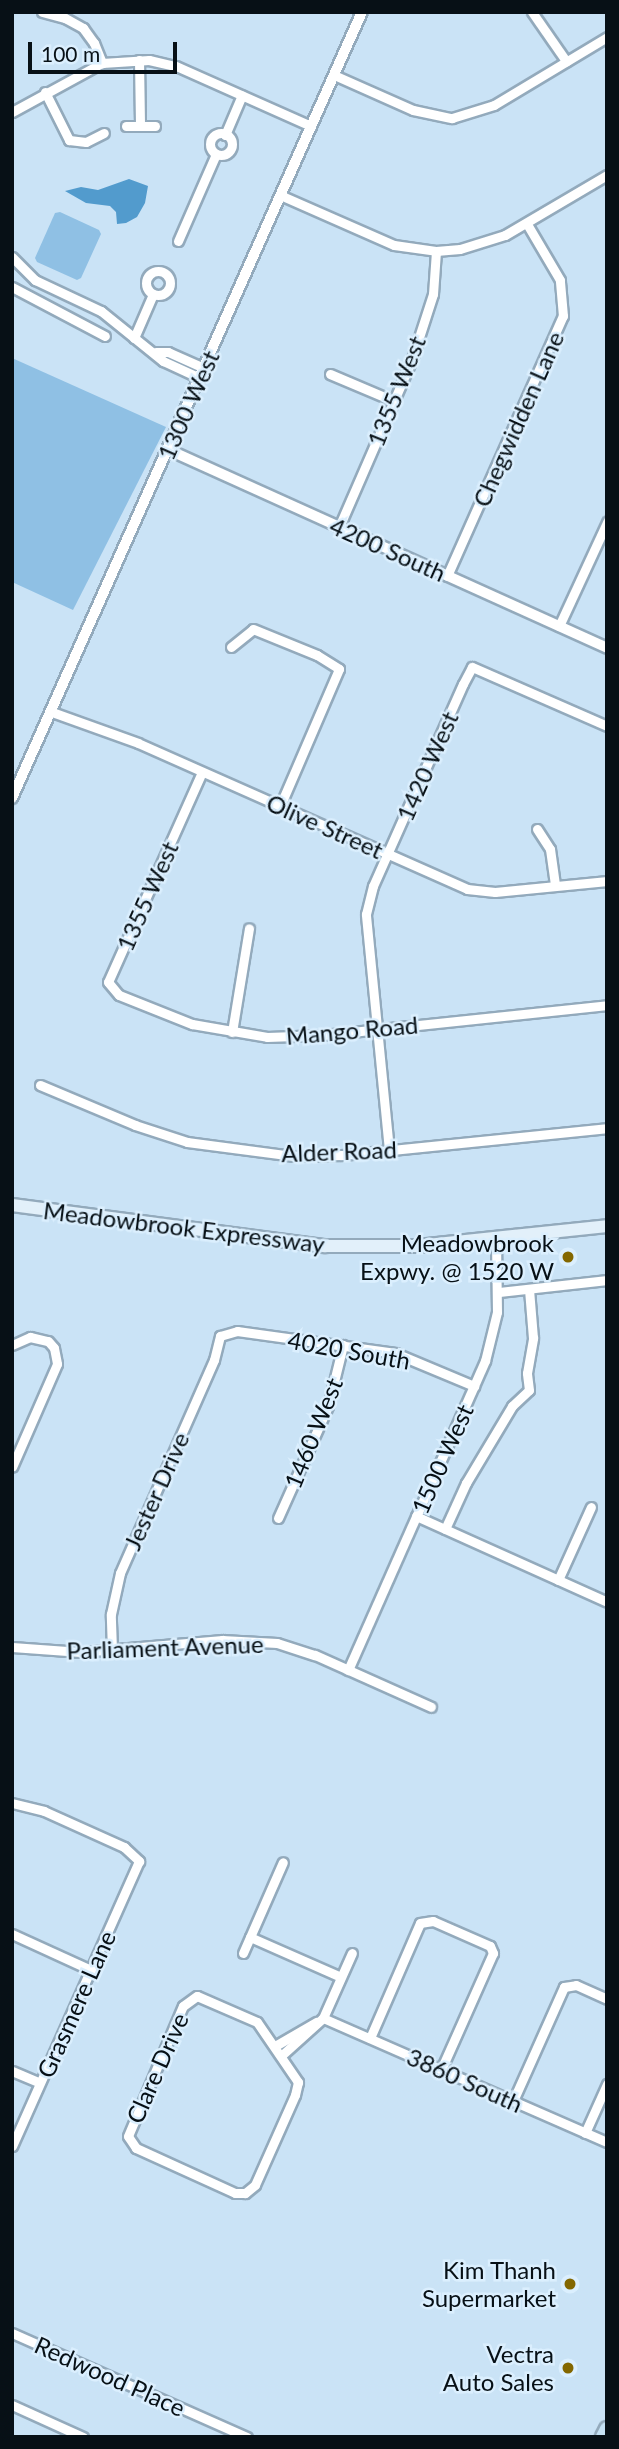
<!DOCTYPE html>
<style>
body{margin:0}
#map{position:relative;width:619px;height:2449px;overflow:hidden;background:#cae3f6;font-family:Lato,sans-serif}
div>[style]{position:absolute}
.green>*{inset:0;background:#8fc0e4}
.water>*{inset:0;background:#529bcd}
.roads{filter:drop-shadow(2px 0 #93aabc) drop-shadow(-2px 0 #93aabc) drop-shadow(0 2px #93aabc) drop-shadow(0 -2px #93aabc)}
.minor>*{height:9px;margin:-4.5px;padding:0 4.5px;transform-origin:4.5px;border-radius:4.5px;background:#fff}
.minor>.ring{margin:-4.5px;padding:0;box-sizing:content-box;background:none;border:9px solid #fff;border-radius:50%}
.tertiary>*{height:10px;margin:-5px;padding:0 5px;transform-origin:5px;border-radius:5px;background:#fff}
.secondary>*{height:12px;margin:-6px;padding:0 6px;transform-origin:6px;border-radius:6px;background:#e2f0fa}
.primary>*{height:14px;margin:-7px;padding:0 7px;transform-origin:7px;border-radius:7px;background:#c5e2f5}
.dots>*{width:19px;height:19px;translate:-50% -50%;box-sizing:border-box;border:4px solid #dbeffe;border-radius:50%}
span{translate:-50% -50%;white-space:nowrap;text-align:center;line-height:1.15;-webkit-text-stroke:5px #dbeffe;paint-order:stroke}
.street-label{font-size:24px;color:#071016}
.poi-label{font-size:24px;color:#071016}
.right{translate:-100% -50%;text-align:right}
.frame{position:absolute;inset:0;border:14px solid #071016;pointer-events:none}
.scale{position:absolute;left:28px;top:42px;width:149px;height:32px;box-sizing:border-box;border:4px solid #071016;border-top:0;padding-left:9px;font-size:21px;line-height:24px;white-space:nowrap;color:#071016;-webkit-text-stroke:5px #dbeffe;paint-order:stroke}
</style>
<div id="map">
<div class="green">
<div style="clip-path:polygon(60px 212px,99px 230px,101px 234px,81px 278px,77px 280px,37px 262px,35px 258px,55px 213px)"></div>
<div style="clip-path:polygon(12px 358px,166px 427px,73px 610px,12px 582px)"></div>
</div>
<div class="water">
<div style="clip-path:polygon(129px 179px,148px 186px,145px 203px,137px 217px,126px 223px,117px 224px,116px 212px,110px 206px,86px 203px,65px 191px,81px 187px,98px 190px)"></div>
</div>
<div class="roads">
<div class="minor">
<div style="left:42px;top:12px;width:24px;rotate:15deg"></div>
<div style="left:65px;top:18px;width:21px;rotate:29deg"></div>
<div style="left:83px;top:28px;width:19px;rotate:54deg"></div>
<div style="left:94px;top:43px;width:22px;rotate:68deg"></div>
<div style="left:532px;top:12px;width:60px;rotate:55.2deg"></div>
<div style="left:139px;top:60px;width:66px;rotate:89.1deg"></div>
<div style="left:334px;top:75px;width:86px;rotate:23.9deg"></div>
<div style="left:413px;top:110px;width:40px;rotate:12deg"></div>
<div style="left:452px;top:118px;width:44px;rotate:-17.2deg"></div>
<div style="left:494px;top:105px;width:132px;rotate:-31deg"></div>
<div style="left:45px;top:92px;width:54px;rotate:63.4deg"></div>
<div style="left:69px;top:140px;width:17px;rotate:7deg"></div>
<div style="left:86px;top:142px;width:20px;rotate:-27deg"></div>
<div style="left:12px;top:112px;width:102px;rotate:-28.6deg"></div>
<div style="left:102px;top:63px;width:47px;rotate:-3.7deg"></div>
<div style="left:149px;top:60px;width:28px;rotate:13deg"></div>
<div style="left:176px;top:66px;width:148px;rotate:24deg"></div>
<div style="left:126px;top:126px;width:29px"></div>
<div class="ring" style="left:210px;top:133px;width:13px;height:13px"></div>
<div style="left:225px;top:135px;width:43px;rotate:-67deg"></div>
<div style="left:280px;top:195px;width:124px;rotate:23.7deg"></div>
<div style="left:394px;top:245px;width:42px;rotate:8.1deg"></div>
<div style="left:436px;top:251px;width:24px;rotate:-5deg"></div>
<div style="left:460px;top:249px;width:47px;rotate:-17.3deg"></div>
<div style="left:505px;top:235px;width:118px;rotate:-30.5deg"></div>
<div style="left:178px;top:241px;width:95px;rotate:-66.4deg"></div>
<div style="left:12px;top:257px;width:33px;rotate:45deg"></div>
<div style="left:35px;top:280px;width:73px;rotate:25.2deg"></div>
<div style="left:101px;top:311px;width:80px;rotate:38.9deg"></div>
<div style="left:163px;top:361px;width:41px;rotate:24.7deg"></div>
<div class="ring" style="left:146px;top:271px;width:15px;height:15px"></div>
<div style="left:12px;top:287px;width:105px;rotate:27.8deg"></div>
<div style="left:134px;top:338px;width:48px;rotate:-66.6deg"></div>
<div style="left:156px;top:352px;width:12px"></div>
<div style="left:168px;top:352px;width:39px;rotate:24deg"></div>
<div style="left:330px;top:374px;width:69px;rotate:22.9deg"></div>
<div style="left:339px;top:527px;width:183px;rotate:-66.5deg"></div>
<div style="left:412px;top:359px;width:68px;rotate:-72.1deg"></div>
<div style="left:433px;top:294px;width:43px;rotate:-86deg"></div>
<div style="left:447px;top:576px;width:285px;rotate:-66deg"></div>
<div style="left:563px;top:316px;width:36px;rotate:-95deg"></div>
<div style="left:560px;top:280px;width:65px;rotate:-120.5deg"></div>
<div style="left:559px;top:626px;width:115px;rotate:-65.2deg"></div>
<div style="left:231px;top:647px;width:28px;rotate:-39deg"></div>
<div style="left:253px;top:629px;width:69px;rotate:22.1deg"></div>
<div style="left:317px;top:655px;width:26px;rotate:32deg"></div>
<div style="left:339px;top:669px;width:149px;rotate:113.3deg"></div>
<div style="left:52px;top:712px;width:91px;rotate:19.8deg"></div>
<div style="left:138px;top:743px;width:360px;rotate:23.9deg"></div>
<div style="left:467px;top:889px;width:28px;rotate:6deg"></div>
<div style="left:495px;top:892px;width:113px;rotate:-5.6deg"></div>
<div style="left:202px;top:772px;width:230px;rotate:114.1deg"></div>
<div style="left:108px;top:982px;width:17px;rotate:50deg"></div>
<div style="left:119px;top:995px;width:79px;rotate:21.7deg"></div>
<div style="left:192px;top:1024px;width:76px;rotate:9.8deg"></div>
<div style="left:267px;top:1037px;width:56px;rotate:-2deg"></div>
<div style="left:323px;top:1035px;width:286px;rotate:-6deg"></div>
<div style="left:537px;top:829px;width:24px;rotate:57deg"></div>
<div style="left:550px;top:849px;width:37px;rotate:82deg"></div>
<div style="left:232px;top:1032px;width:105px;rotate:-80.7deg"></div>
<div style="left:40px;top:1085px;width:103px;rotate:22.8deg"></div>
<div style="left:135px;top:1125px;width:55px;rotate:18.1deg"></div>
<div style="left:187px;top:1142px;width:108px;rotate:7.5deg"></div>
<div style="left:294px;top:1156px;width:48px;rotate:-1.2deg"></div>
<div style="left:342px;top:1155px;width:266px;rotate:-5.8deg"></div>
<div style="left:389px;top:1150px;width:237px;rotate:-95.6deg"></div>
<div style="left:366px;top:914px;width:29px;rotate:-76deg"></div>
<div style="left:373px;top:886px;width:221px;rotate:-66deg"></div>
<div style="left:463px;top:684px;width:19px;rotate:-62deg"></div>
<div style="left:472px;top:667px;width:147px;rotate:23.6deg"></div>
<div style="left:499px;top:1292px;width:109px;rotate:-6.3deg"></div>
<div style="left:12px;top:1345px;width:20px;rotate:-24deg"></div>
<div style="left:30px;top:1337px;width:18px;rotate:13deg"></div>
<div style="left:48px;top:1341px;width:9px;rotate:49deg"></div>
<div style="left:54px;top:1348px;width:16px;rotate:79deg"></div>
<div style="left:57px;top:1364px;width:112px;rotate:113.6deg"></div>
<div style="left:416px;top:1516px;width:209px;rotate:24.2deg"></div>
<div style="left:278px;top:1518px;width:123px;rotate:-65.9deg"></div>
<div style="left:328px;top:1406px;width:63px;rotate:-76.2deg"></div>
<div style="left:445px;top:1529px;width:51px;rotate:-65.5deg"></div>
<div style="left:466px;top:1483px;width:90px;rotate:-59.1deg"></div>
<div style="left:512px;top:1406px;width:23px;rotate:-43deg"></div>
<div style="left:529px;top:1390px;width:17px;rotate:-97deg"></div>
<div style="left:527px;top:1373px;width:36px;rotate:-80deg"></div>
<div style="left:533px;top:1338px;width:49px;rotate:-94.7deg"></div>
<div style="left:558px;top:1580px;width:80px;rotate:-65.7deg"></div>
<div style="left:12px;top:1647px;width:69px;rotate:4.1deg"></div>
<div style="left:81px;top:1652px;width:142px;rotate:-4.9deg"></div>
<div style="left:222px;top:1640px;width:55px;rotate:3.1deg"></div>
<div style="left:277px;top:1643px;width:40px;rotate:18deg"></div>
<div style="left:315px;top:1655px;width:127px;rotate:24.1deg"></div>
<div style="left:112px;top:1650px;width:36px;rotate:-92deg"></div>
<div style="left:111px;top:1614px;width:42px;rotate:-77.6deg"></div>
<div style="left:120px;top:1573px;width:233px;rotate:-66.2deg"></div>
<div style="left:214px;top:1360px;width:25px;rotate:-76deg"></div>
<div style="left:220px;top:1336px;width:18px;rotate:-16deg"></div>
<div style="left:237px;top:1331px;width:160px;rotate:7.9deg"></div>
<div style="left:395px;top:1353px;width:86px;rotate:22.7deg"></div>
<div style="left:348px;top:1670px;width:338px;rotate:-66.1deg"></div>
<div style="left:485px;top:1361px;width:50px;rotate:-76.2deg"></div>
<div style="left:497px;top:1312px;width:73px;rotate:-90.8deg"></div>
<div style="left:12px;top:1803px;width:33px;rotate:14deg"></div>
<div style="left:44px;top:1811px;width:88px;rotate:24.2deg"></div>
<div style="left:124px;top:1847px;width:21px;rotate:43deg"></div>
<div style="left:139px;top:1861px;width:312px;rotate:114deg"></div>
<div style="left:12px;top:1934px;width:87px;rotate:24.5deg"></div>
<div style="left:250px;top:1937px;width:99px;rotate:23.7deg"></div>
<div style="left:243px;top:1953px;width:99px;rotate:-66.3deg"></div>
<div style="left:197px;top:1996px;width:65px;rotate:23.4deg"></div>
<div style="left:257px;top:2022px;width:73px;rotate:55.7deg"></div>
<div style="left:298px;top:2082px;width:13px;rotate:103deg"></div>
<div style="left:295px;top:2095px;width:98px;rotate:114deg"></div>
<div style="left:255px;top:2185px;width:13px;rotate:141deg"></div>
<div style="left:245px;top:2193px;width:10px;rotate:180deg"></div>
<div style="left:235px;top:2193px;width:109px;rotate:-155.6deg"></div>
<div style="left:136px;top:2148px;width:14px;rotate:-124deg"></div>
<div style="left:128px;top:2136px;width:141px;rotate:-67.1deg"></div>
<div style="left:183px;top:2006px;width:17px;rotate:-36deg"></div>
<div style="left:323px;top:2018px;width:310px;rotate:23.6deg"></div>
<div style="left:370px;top:2038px;width:125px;rotate:-66.5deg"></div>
<div style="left:420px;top:1923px;width:13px;rotate:-9deg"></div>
<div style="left:433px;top:1921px;width:62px;rotate:23.7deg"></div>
<div style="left:490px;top:1946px;width:8px;rotate:67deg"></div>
<div style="left:493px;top:1953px;width:128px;rotate:114deg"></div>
<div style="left:275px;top:2046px;width:48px;rotate:-30.3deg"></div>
<div style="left:282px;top:2055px;width:55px;rotate:-42.1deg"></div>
<div style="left:323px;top:2018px;width:71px;rotate:-66deg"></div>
<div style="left:12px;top:2071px;width:30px;rotate:23deg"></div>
<div style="left:513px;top:2101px;width:125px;rotate:-65.9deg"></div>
<div style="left:564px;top:1987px;width:12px;rotate:-9deg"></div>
<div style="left:576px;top:1985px;width:34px;rotate:24deg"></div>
<div style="left:585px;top:2133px;width:54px;rotate:-65.8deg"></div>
<div style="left:12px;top:2333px;width:257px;rotate:23.9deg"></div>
<div style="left:12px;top:2405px;width:78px;rotate:24.3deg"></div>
</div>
<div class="tertiary">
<div style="left:169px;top:450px;width:481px;rotate:24.3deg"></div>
<div style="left:12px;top:798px;width:860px;rotate:-66deg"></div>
</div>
<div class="secondary">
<div style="left:12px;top:1205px;width:316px;rotate:7.5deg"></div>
<div style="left:325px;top:1246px;width:93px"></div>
<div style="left:418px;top:1246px;width:190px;rotate:-6deg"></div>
</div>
<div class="primary">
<div style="left:603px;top:2437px;width:9px;rotate:-63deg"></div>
</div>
</div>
<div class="dots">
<div style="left:568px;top:1257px;background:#836700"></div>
<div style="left:570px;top:2284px;background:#836700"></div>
<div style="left:568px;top:2368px;background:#836700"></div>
</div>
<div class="street-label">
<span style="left:396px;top:391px;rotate:-68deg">1355 West</span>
<span style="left:188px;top:405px;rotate:-66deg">1300 West</span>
<span style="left:518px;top:419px;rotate:-66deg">Chegwidden Lane</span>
<span style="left:388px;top:549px;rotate:24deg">4200 South</span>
<span style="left:427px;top:766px;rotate:-66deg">1420 West</span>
<span style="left:325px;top:826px;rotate:24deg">Olive Street</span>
<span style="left:147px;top:896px;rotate:-66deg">1355 West</span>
<span style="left:352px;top:1030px;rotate:-5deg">Mango Road</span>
<span style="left:339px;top:1151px;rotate:-2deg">Alder Road</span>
<span style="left:184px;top:1227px;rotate:7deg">Meadowbrook Expressway</span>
<span style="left:349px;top:1350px;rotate:10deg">4020 South</span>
<span style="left:313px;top:1433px;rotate:-68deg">1460 West</span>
<span style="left:442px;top:1459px;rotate:-66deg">1500 West</span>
<span style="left:156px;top:1491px;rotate:-66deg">Jester Drive</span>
<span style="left:165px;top:1647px;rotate:-2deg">Parliament Avenue</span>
<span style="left:76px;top:2004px;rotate:-66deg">Grasmere Lane</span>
<span style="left:157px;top:2068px;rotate:-66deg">Clare Drive</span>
<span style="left:465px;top:2080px;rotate:24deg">3860 South</span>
<span style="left:110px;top:2376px;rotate:24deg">Redwood Place</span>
</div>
<div class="poi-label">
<span class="right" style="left:554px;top:1257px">Meadowbrook<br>Expwy. @ 1520 W</span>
<span class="right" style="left:556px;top:2284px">Kim Thanh<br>Supermarket</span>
<span class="right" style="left:554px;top:2368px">Vectra<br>Auto Sales</span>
</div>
<div class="frame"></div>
<div class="scale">100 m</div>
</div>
